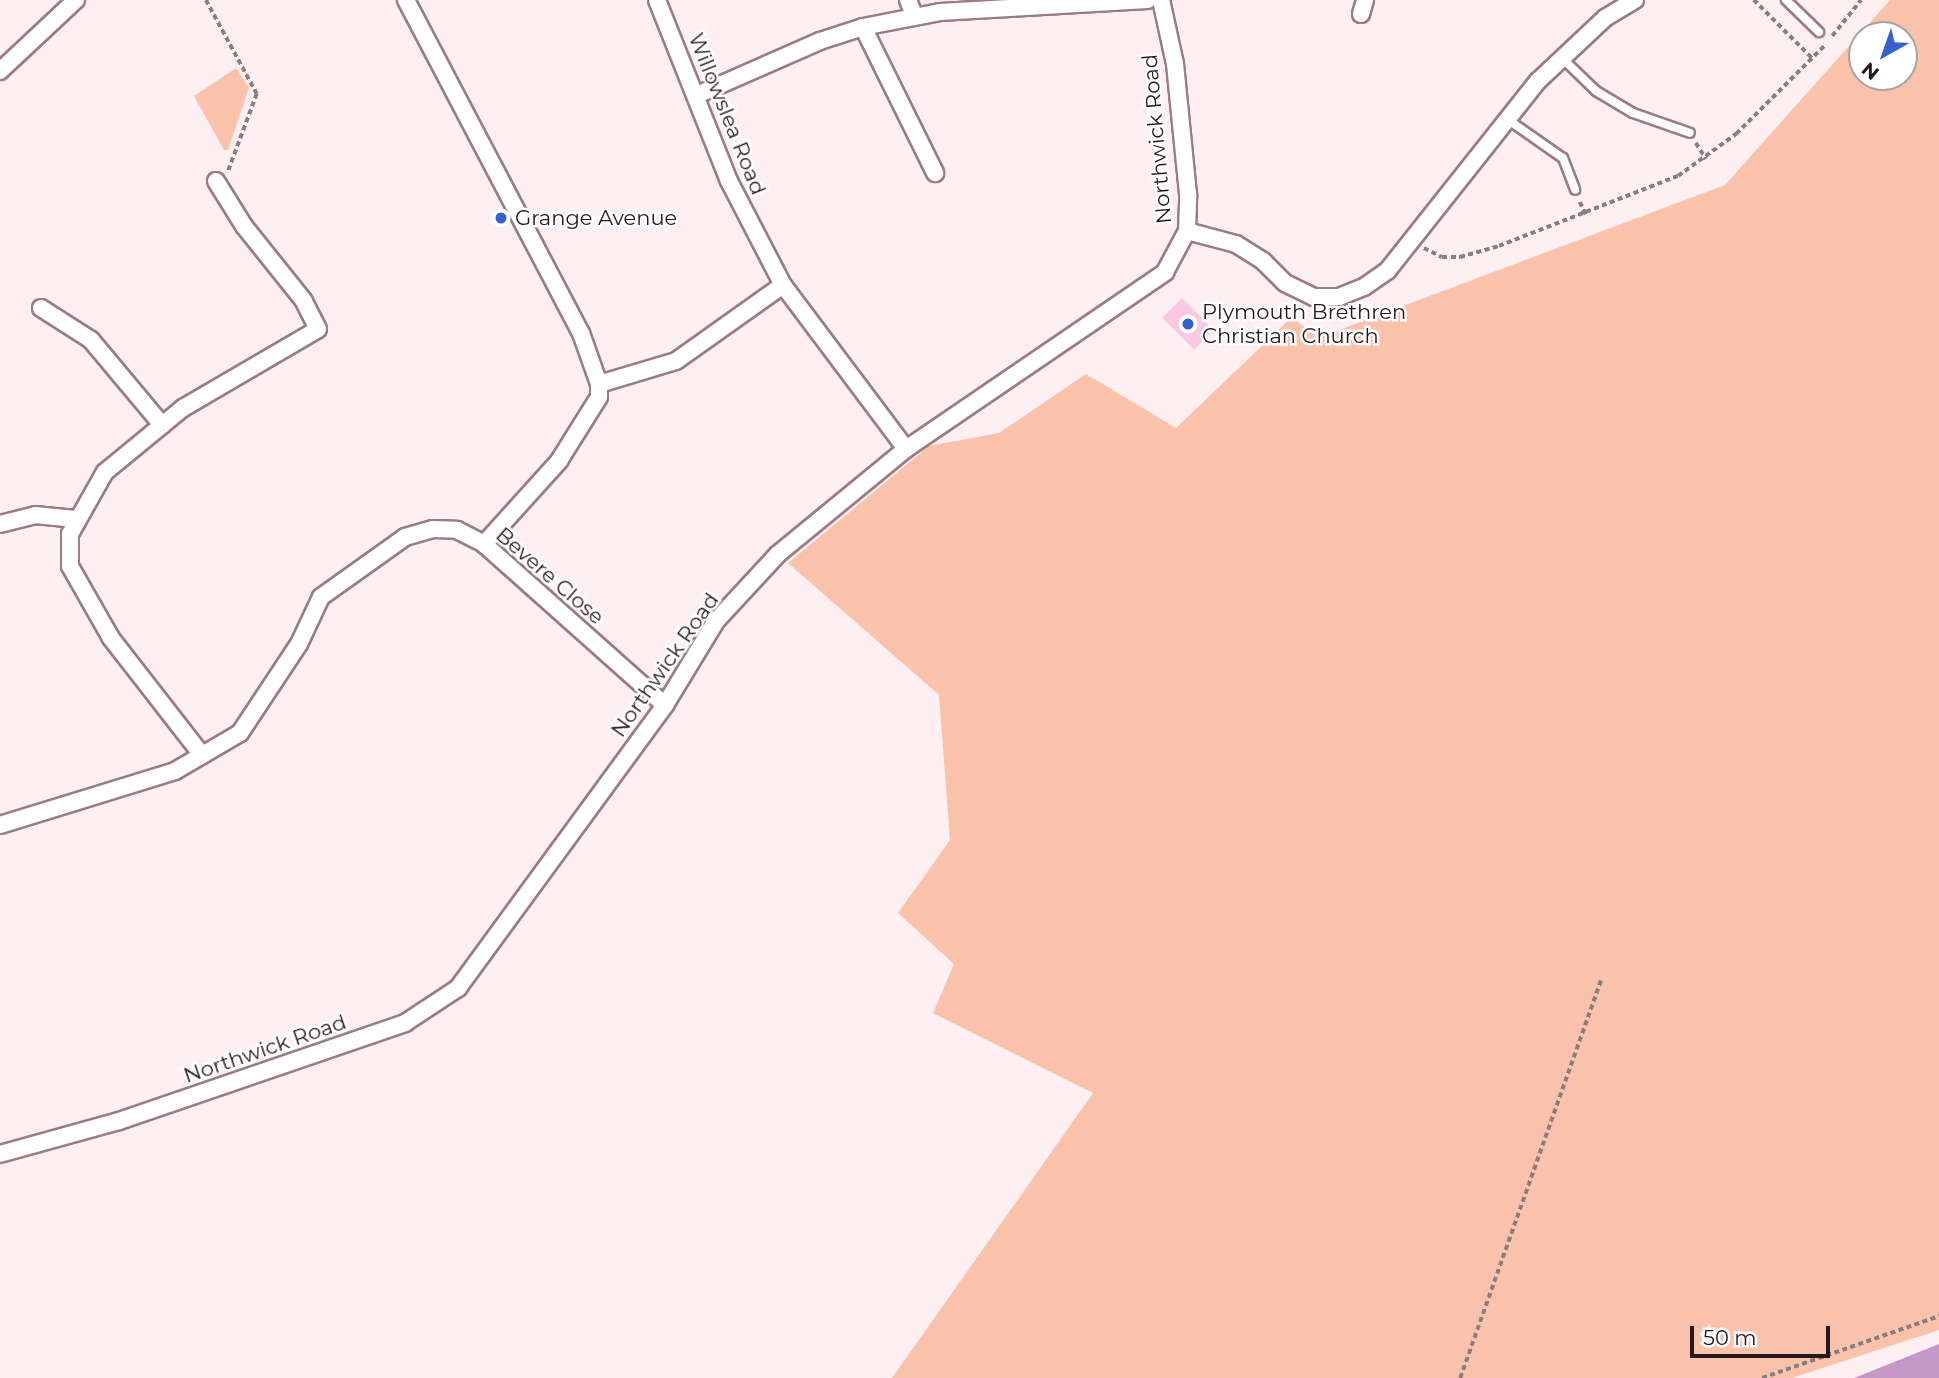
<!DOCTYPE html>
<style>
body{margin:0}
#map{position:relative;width:1939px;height:1378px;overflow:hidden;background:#fdeff2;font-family:Montserrat,sans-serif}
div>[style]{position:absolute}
.green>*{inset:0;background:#fac2aa}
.water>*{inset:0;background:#c397c6}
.building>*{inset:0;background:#f9c8e2;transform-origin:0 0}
.path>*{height:3.5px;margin-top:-1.75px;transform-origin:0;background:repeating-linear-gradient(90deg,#8a7d7f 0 5px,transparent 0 8.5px)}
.roads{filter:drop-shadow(2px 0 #9a7c82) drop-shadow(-2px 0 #9a7c82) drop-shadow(0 2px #9a7c82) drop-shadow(0 -2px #9a7c82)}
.lane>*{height:8px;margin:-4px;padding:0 4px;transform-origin:4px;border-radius:4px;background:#fff}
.street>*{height:16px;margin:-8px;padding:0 8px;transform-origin:8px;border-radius:8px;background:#fff}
.dots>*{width:19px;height:19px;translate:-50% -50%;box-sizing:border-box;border:4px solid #fff;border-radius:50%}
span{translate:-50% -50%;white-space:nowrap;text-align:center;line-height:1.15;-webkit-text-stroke:5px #fff;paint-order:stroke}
.street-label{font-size:21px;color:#24181a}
.poi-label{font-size:21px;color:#24181a}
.left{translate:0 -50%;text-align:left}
.north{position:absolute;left:1848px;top:21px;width:70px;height:70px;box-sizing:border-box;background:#fff;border:2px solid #a7a3a3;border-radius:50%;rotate:220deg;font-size:19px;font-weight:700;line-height:28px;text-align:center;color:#24181a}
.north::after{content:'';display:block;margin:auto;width:24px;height:32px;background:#3560d0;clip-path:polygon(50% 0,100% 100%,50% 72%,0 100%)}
.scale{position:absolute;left:1690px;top:1326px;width:140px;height:32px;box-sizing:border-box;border:4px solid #24181a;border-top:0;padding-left:9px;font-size:21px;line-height:24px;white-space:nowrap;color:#24181a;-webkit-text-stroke:5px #fff;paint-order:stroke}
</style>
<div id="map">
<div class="green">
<div style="clip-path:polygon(evenodd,1890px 0,1939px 0,1939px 1330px,1792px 1378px,892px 1378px,1093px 1093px,933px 1013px,954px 964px,898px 913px,950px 840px,939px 695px,788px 563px,929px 446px,999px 433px,1086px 374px,1176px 428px,1292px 317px,1318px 338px,1725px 185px,1890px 0,1862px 35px,1904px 35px,1904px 77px,1862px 77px,1862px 35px)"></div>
<div style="clip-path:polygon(236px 68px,249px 88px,228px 150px,224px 150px,194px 96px)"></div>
</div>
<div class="water">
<div style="clip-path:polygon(1939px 1344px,1939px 1378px,1854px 1378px)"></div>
</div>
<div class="building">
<div style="left:1182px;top:298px;width:45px;height:28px;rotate:45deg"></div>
</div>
<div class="path">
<div style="left:206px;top:0;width:107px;rotate:61.5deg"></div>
<div style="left:257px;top:94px;width:83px;rotate:110.4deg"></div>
<div style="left:1754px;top:0;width:82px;rotate:45deg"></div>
<div style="left:1832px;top:36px;width:46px;rotate:-51.1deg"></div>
<div style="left:1696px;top:143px;width:19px;rotate:58deg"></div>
<div style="left:1580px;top:202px;width:14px;rotate:65deg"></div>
<div style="left:1424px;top:248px;width:20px;rotate:27deg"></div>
<div style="left:1442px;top:257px;width:18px"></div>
<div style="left:1460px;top:257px;width:41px;rotate:-15.8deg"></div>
<div style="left:1499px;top:246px;width:192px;rotate:-21.4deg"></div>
<div style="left:1678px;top:176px;width:72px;rotate:-35.9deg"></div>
<div style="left:1736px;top:134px;width:126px;rotate:-45deg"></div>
<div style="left:1460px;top:1378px;width:423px;rotate:-70.5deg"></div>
<div style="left:1762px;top:1378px;width:188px;rotate:-19.3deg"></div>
</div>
<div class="roads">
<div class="lane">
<div style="left:1786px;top:0;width:46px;rotate:44.1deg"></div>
<div style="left:1562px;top:58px;width:47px;rotate:44.1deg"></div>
<div style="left:1596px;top:91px;width:43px;rotate:30.7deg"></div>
<div style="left:1633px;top:113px;width:60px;rotate:19.3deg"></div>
<div style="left:1507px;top:119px;width:68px;rotate:34.9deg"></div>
<div style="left:1563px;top:158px;width:34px;rotate:69deg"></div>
</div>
<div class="street">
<div style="left:406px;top:0;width:376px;rotate:62.3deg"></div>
<div style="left:581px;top:333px;width:54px;rotate:70.6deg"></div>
<div style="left:599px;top:384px;width:13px;rotate:90deg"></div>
<div style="left:599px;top:397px;width:75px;rotate:122deg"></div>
<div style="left:559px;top:461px;width:112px;rotate:132.1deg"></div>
<div style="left:657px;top:0;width:195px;rotate:68.3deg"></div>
<div style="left:729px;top:181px;width:117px;rotate:62.6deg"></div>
<div style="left:783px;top:285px;width:205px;rotate:53.1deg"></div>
<div style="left:908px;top:0;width:18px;rotate:68deg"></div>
<div style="left:1361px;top:14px;width:15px;rotate:-74deg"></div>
<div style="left:863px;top:27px;width:163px;rotate:63.7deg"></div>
<div style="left:0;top:71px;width:104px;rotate:-43.1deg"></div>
<div style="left:697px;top:95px;width:134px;rotate:-23.7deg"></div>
<div style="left:820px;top:41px;width:45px;rotate:-18deg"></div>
<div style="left:863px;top:27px;width:78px;rotate:-11deg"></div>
<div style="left:940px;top:12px;width:208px;rotate:-3.3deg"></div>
<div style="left:1187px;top:231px;width:51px;rotate:14.9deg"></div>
<div style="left:1236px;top:244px;width:32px;rotate:32deg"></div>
<div style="left:1263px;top:261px;width:31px;rotate:45deg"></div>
<div style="left:1285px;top:283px;width:32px;rotate:26deg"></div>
<div style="left:1314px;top:297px;width:25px"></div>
<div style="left:1339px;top:297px;width:27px;rotate:-22deg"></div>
<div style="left:1364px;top:287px;width:29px;rotate:-35deg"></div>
<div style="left:1388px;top:270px;width:241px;rotate:-51.6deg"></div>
<div style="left:1538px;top:81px;width:92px;rotate:-43.2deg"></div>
<div style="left:1605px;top:18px;width:35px;rotate:-31deg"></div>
<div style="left:41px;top:308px;width:59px;rotate:32.6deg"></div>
<div style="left:91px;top:340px;width:111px;rotate:50.1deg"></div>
<div style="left:599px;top:384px;width:80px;rotate:-16.6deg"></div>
<div style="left:676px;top:361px;width:131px;rotate:-35.4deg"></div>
<div style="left:0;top:524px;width:36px;rotate:-14deg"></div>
<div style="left:35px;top:515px;width:41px;rotate:5.6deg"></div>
<div style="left:202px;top:755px;width:148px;rotate:-127.9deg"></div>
<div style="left:111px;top:638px;width:83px;rotate:-119.7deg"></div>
<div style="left:70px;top:566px;width:32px;rotate:-90deg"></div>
<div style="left:70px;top:534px;width:71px;rotate:-60.6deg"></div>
<div style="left:105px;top:472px;width:101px;rotate:-39.4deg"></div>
<div style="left:183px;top:408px;width:156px;rotate:-30.3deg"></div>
<div style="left:318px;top:329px;width:31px;rotate:-117deg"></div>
<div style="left:304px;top:301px;width:96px;rotate:-128.7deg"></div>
<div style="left:244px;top:226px;width:53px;rotate:-121.9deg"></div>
<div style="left:0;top:825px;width:183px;rotate:-17.1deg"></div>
<div style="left:175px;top:771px;width:75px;rotate:-30.3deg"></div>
<div style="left:240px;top:733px;width:107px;rotate:-56.5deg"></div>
<div style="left:299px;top:644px;width:52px;rotate:-64.9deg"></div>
<div style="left:321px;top:597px;width:103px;rotate:-35.5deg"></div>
<div style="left:405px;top:537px;width:29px;rotate:-16deg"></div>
<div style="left:433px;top:529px;width:24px;rotate:2deg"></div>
<div style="left:457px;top:530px;width:30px;rotate:27deg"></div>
<div style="left:484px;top:544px;width:242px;rotate:41.7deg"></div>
<div style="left:0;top:1154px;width:123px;rotate:-15.5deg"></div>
<div style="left:119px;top:1121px;width:302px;rotate:-18.9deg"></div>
<div style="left:405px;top:1023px;width:64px;rotate:-33.4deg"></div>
<div style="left:458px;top:988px;width:351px;rotate:-53.8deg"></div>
<div style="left:665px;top:705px;width:98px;rotate:-58.7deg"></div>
<div style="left:716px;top:621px;width:91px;rotate:-47.2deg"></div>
<div style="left:778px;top:554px;width:166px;rotate:-39.4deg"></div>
<div style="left:906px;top:449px;width:314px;rotate:-34.3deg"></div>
<div style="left:1165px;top:272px;width:47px;rotate:-61.8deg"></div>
<div style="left:1187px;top:231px;width:37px;rotate:-88deg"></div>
<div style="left:1188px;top:194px;width:131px;rotate:-95.7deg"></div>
<div style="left:1175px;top:64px;width:66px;rotate:-102.3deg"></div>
</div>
</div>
<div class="dots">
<div style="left:501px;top:218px;background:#3560d0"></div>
<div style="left:1188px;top:324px;background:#3560d0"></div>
</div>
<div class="street-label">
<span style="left:727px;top:114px;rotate:68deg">Willowslea Road</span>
<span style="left:1157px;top:139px;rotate:-95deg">Northwick Road</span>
<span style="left:550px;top:576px;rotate:41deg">Bevere Close</span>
<span style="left:665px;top:665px;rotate:-55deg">Northwick Road</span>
<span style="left:265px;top:1049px;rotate:-19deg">Northwick Road</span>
</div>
<div class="poi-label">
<span class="left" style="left:515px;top:218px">Grange Avenue</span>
<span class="left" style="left:1202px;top:324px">Plymouth Brethren<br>Christian Church</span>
</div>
<div class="north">N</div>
<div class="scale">50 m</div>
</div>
